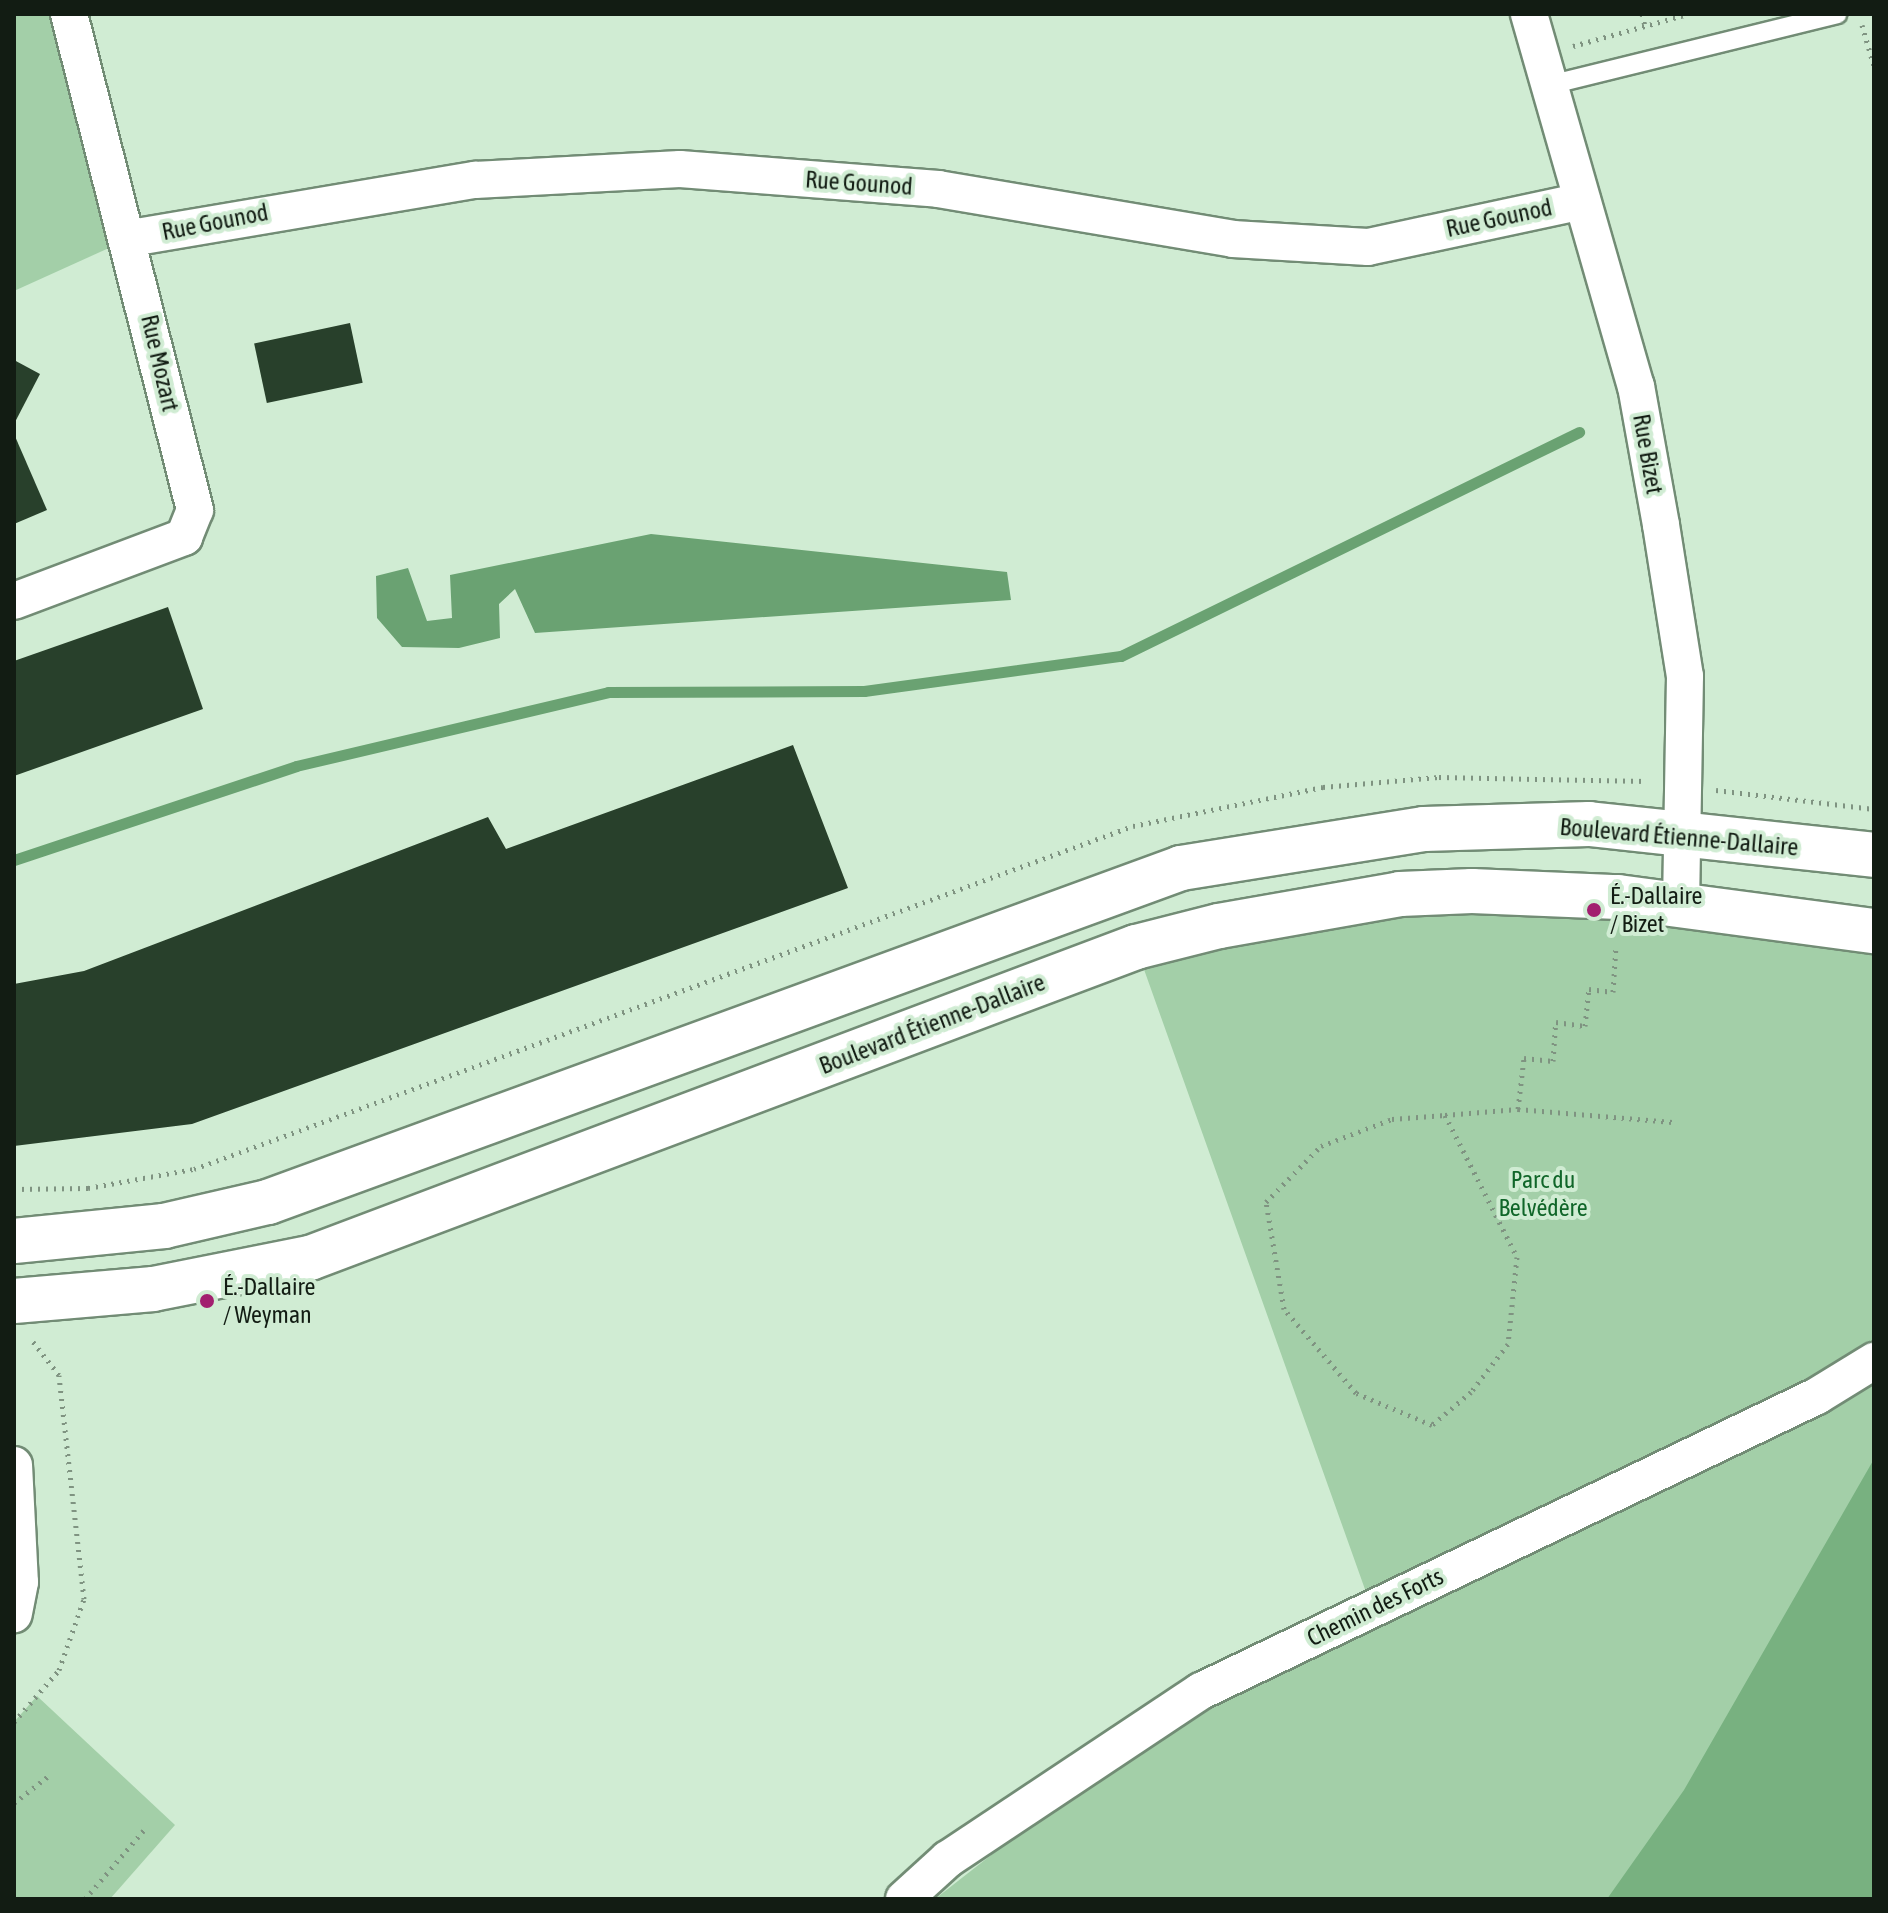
<!DOCTYPE html>
<meta charset="utf-8">
<style>
body{margin:0}
#map{position:relative;width:1888px;height:1913px;overflow:hidden;background:#d0ecd3;font-family:"Asap Condensed",sans-serif}
div>[style]{position:absolute}
.green>*{inset:0;background:#a3cfa8}
.forest>*{inset:0;background:#78b180}
.water>*{inset:0;background:#6aa272}
.stream>*{height:11px;margin:-5.5px;padding:0 5.5px;transform-origin:5.5px;border-radius:5.5px;background:#6aa272}
.building>*{inset:0;background:#28402b;transform-origin:0 0}
.path>*{height:5px;margin-top:-2.5px;transform-origin:0;background:repeating-linear-gradient(90deg,#7f9381 0 2px,transparent 0 8px)}
.roads{filter:drop-shadow(2px 0 #728c75) drop-shadow(-2px 0 #728c75) drop-shadow(0 2px #728c75) drop-shadow(0 -2px #728c75)}
.lane>*{height:18px;margin:-9px;padding:0 9px;transform-origin:9px;border-radius:9px;background:#fff}
.street>*{height:36px;margin:-18px;padding:0 18px;transform-origin:18px;border-radius:18px;background:#fff}
.secondary>*{height:44px;margin:-22px;padding:0 22px;transform-origin:22px;border-radius:22px;background:#fff}
.dots>*{width:22px;height:22px;translate:-50% -50%;box-sizing:border-box;border:4px solid #d0ecd3;border-radius:50%}
span{translate:-50% -50%;white-space:nowrap;text-align:center;line-height:1.15;-webkit-text-stroke:8px #d0ecd3;paint-order:stroke}
.street-label{font-size:24px;color:#121c13}
.poi-label{font-size:24px;color:#121c13}
.left{translate:0 -50%;text-align:left}
.park-label{font-size:24px;color:#106629}
.frame{position:absolute;inset:0;border:16px solid #121c13;pointer-events:none}
</style>
<div id="map">
<div class="green">
<div style="clip-path:polygon(14px 14px,69px 14px,131px 238px,14px 291px)"></div>
<div style="clip-path:polygon(1400px 894px,1874px 931px,1874px 1899px,935px 1899px,1201px 1691px,1372px 1609px,1136px 947px)"></div>
<div style="clip-path:polygon(37px 1696px,175px 1825px,110px 1899px,14px 1899px,14px 1722px)"></div>
</div>
<div class="forest">
<div style="clip-path:polygon(1874px 1459px,1874px 1899px,1607px 1899px,1684px 1790px)"></div>
</div>
<div class="water">
<div style="clip-path:polygon(651px 534px,1007px 572px,1011px 600px,535px 633px,515px 589px,499px 604px,500px 638px,459px 648px,402px 647px,377px 618px,376px 576px,408px 568px,427px 621px,452px 618px,450px 575px)"></div>
</div>
<div class="stream">
<div style="left:14px;top:860px;width:297px;rotate:-18.4deg"></div>
<div style="left:296px;top:766px;width:321px;rotate:-13.3deg"></div>
<div style="left:608px;top:692px;width:256px;rotate:-0.2deg"></div>
<div style="left:864px;top:691px;width:259px;rotate:-7.8deg"></div>
<div style="left:1121px;top:656px;width:510px;rotate:-26.06deg"></div>
</div>
<div class="building">
<div style="left:350px;top:323px;width:61px;height:98px;rotate:78deg"></div>
<div style="clip-path:polygon(14px 360px,40px 374px,14px 424px)"></div>
<div style="clip-path:polygon(14px 434px,47px 510px,14px 524px)"></div>
<div style="clip-path:polygon(168px 607px,203px 709px,14px 776px,14px 661px)"></div>
<div style="clip-path:polygon(793px 745px,848px 888px,192px 1124px,14px 1146px,14px 984px,84px 971px,488px 817px,506px 849px)"></div>
</div>
<div class="path">
<div style="left:1642px;top:14px;width:12px;rotate:76deg"></div>
<div style="left:1862px;top:25px;width:43px;rotate:73.7deg"></div>
<div style="left:1573px;top:46px;width:119px;rotate:-15.5deg"></div>
<div style="left:1716px;top:790px;width:159px;rotate:6.9deg"></div>
<div style="left:1518px;top:1109px;width:51px;rotate:-83.3deg"></div>
<div style="left:1524px;top:1058px;width:29px;rotate:6deg"></div>
<div style="left:1553px;top:1061px;width:39px;rotate:-86deg"></div>
<div style="left:1556px;top:1022px;width:29px;rotate:8deg"></div>
<div style="left:1585px;top:1026px;width:37px;rotate:-84deg"></div>
<div style="left:1589px;top:989px;width:24px;rotate:7deg"></div>
<div style="left:1613px;top:992px;width:47px;rotate:-86.3deg"></div>
<div style="left:1445px;top:1115px;width:159px;rotate:63.1deg"></div>
<div style="left:1517px;top:1257px;width:87px;rotate:95.9deg"></div>
<div style="left:1508px;top:1344px;width:61px;rotate:127.6deg"></div>
<div style="left:1471px;top:1392px;width:51px;rotate:139.8deg"></div>
<div style="left:1432px;top:1425px;width:82px;rotate:-157.2deg"></div>
<div style="left:1356px;top:1393px;width:111px;rotate:-130.6deg"></div>
<div style="left:1284px;top:1309px;width:109px;rotate:-99.5deg"></div>
<div style="left:1266px;top:1202px;width:78px;rotate:-45.5deg"></div>
<div style="left:1321px;top:1146px;width:76px;rotate:-20.8deg"></div>
<div style="left:1392px;top:1119px;width:53px;rotate:-4.3deg"></div>
<div style="left:1445px;top:1115px;width:73px;rotate:-4.7deg"></div>
<div style="left:1518px;top:1109px;width:155px;rotate:4.8deg"></div>
<div style="left:14px;top:1189px;width:74px;rotate:-0.8deg"></div>
<div style="left:88px;top:1188px;width:108px;rotate:-10.2deg"></div>
<div style="left:194px;top:1169px;width:1000px;rotate:-20.07deg"></div>
<div style="left:1133px;top:826px;width:194px;rotate:-11.6deg"></div>
<div style="left:1323px;top:787px;width:116px;rotate:-4.9deg"></div>
<div style="left:1439px;top:777px;width:208px;rotate:1.1deg"></div>
<div style="left:14px;top:1722px;width:69px;rotate:-49.1deg"></div>
<div style="left:59px;top:1670px;width:75px;rotate:-70.6deg"></div>
<div style="left:84px;top:1599px;width:225px;rotate:-96.4deg"></div>
<div style="left:59px;top:1375px;width:46px;rotate:-127.9deg"></div>
<div style="left:14px;top:1803px;width:47px;rotate:-38.1deg"></div>
<div style="left:85px;top:1899px;width:91px;rotate:-49.5deg"></div>
</div>
<div class="roads">
<div class="lane">
<div style="left:1549px;top:85px;width:297px;rotate:-13.8deg"></div>
</div>
<div class="street">
<div style="left:1529px;top:14px;width:387px;rotate:74deg"></div>
<div style="left:1636px;top:386px;width:141px;rotate:79.8deg"></div>
<div style="left:1661px;top:525px;width:153px;rotate:81deg"></div>
<div style="left:1685px;top:676px;width:231px;rotate:91deg"></div>
<div style="left:131px;top:238px;width:349px;rotate:-9.6deg"></div>
<div style="left:475px;top:180px;width:205px;rotate:-3.1deg"></div>
<div style="left:680px;top:169px;width:259px;rotate:4.4deg"></div>
<div style="left:938px;top:189px;width:299px;rotate:9.6deg"></div>
<div style="left:1233px;top:239px;width:135px;rotate:3.4deg"></div>
<div style="left:1368px;top:247px;width:219px;rotate:-12.1deg"></div>
<div style="left:14px;top:601px;width:182px;rotate:-20.6deg"></div>
<div style="left:184px;top:537px;width:29px;rotate:-68deg"></div>
<div style="left:195px;top:510px;width:512px;rotate:-104.25deg"></div>
<div style="left:14px;top:1465px;width:117px;rotate:87.1deg"></div>
<div style="left:20px;top:1582px;width:33px;rotate:101deg"></div>
<div style="left:904px;top:1899px;width:59px;rotate:-42.3deg"></div>
<div style="left:948px;top:1859px;width:304px;rotate:-33.6deg"></div>
<div style="left:1201px;top:1691px;width:683px;rotate:-25.59deg"></div>
<div style="left:1817px;top:1396px;width:67px;rotate:-31.6deg"></div>
</div>
<div class="secondary">
<div style="left:14px;top:1241px;width:151px;rotate:-5.7deg"></div>
<div style="left:164px;top:1226px;width:107px;rotate:-13deg"></div>
<div style="left:268px;top:1202px;width:972px;rotate:-20.09deg"></div>
<div style="left:1181px;top:868px;width:246px;rotate:-9.1deg"></div>
<div style="left:1424px;top:829px;width:165px;rotate:-1.7deg"></div>
<div style="left:1589px;top:824px;width:287px;rotate:6.2deg"></div>
<div style="left:14px;top:1301px;width:140px;rotate:-4.9deg"></div>
<div style="left:153px;top:1289px;width:160px;rotate:-11.2deg"></div>
<div style="left:310px;top:1258px;width:883px;rotate:-20.63deg"></div>
<div style="left:1136px;top:947px;width:86px;rotate:-14.2deg"></div>
<div style="left:1219px;top:926px;width:184px;rotate:-10deg"></div>
<div style="left:1400px;top:894px;width:72px;rotate:-2.4deg"></div>
<div style="left:1472px;top:891px;width:146px;rotate:2.4deg"></div>
<div style="left:1618px;top:897px;width:258px;rotate:7.6deg"></div>
</div>
</div>
<div class="dots">
<div style="left:1594px;top:910px;background:#a21f6f"></div>
<div style="left:207px;top:1301px;background:#a21f6f"></div>
</div>
<div class="street-label">
<span style="left:859px;top:183px;rotate:4deg">Rue Gounod</span>
<span style="left:1499px;top:218px;rotate:-12deg">Rue Gounod</span>
<span style="left:215px;top:222px;rotate:-11deg">Rue Gounod</span>
<span style="left:160px;top:363px;rotate:77deg">Rue Mozart</span>
<span style="left:1648px;top:454px;rotate:80deg">Rue Bizet</span>
<span style="left:1679px;top:837px;rotate:5deg">Boulevard Étienne-Dallaire</span>
<span style="left:932px;top:1024px;rotate:-21deg">Boulevard Étienne-Dallaire</span>
<span style="left:1375px;top:1607px;rotate:-26deg">Chemin des Forts</span>
</div>
<div class="poi-label">
<span class="left" style="left:1610px;top:910px">É.-Dallaire<br>/ Bizet</span>
<span class="left" style="left:223px;top:1301px">É.-Dallaire<br>/ Weyman</span>
</div>
<div class="park-label">
<span style="left:1543px;top:1194px">Parc du<br>Belvédère</span>
</div>
<div class="frame"></div>
</div>
